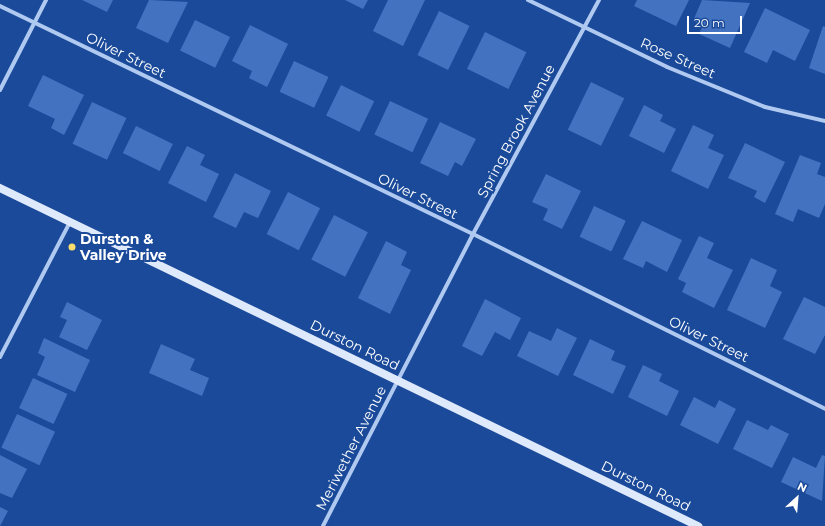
<!DOCTYPE html>
<style>
body{margin:0}
#map{position:relative;width:825px;height:526px;overflow:hidden;background:#1a4a99;font-family:Montserrat,sans-serif}
div>[style]{position:absolute}
.building>*{inset:0;background:#4373c0;transform-origin:0 0}
.street>*{height:4px;margin:-2px;padding:0 2px;transform-origin:2px;border-radius:2px;background:#afc9f1}
.secondary>*{height:8px;margin:-4px;padding:0 4px;transform-origin:4px;border-radius:4px;background:#dee9fc}
.dots>*{width:11px;height:11px;translate:-50% -50%;box-sizing:border-box;border:2px solid #1a4a99;border-radius:50%}
span{translate:-50% -50%;white-space:nowrap;text-align:center;line-height:1.15;-webkit-text-stroke:4px #1a4a99;paint-order:stroke}
.street-label{font-size:14px;color:#fff}
.poi-label{font-size:14px;color:#fff;font-weight:700}
.left{translate:0 -50%;text-align:left}
.north{position:absolute;left:777px;top:478px;width:40px;height:40px;-webkit-text-stroke:3px #1a4a99;paint-order:stroke;rotate:26deg;font-size:11px;font-weight:700;line-height:16px;text-align:center;color:#fff}
.north::after{content:'';display:block;margin:auto;width:14px;height:18px;background:#fff;clip-path:polygon(50% 0,100% 100%,50% 72%,0 100%)}
.scale{position:absolute;left:687px;top:16px;width:55px;height:18px;box-sizing:border-box;border:2px solid #fff;border-top:0;padding-left:5px;font-size:12px;line-height:14px;white-space:nowrap;color:#fff;-webkit-text-stroke:3px #1a4a99;paint-order:stroke}
</style>
<div id="map">
<div class="building">
<div style="clip-path:polygon(82px 0,113px 0,107px 12px)"></div>
<div style="clip-path:polygon(149px 0,188px 2px,168px 43px,136px 28px)"></div>
<div style="clip-path:polygon(345px 0,368px 0,363px 9px)"></div>
<div style="clip-path:polygon(388px 0,425px 0,403px 46px,373px 31px)"></div>
<div style="clip-path:polygon(637px 0,689px 0,676px 26px,634px 6px)"></div>
<div style="clip-path:polygon(702px 0,750px 3px,730px 48px,699px 34px,703px 25px,693px 21px)"></div>
<div style="clip-path:polygon(765px 8px,810px 30px,795px 61px,773px 50px,767px 63px,744px 52px)"></div>
<div style="left:439px;top:11px;width:34px;height:49px;rotate:26deg"></div>
<div style="left:195px;top:20px;width:39px;height:34px;rotate:26deg"></div>
<div style="clip-path:polygon(250px 25px,288px 44px,267px 87px,249px 78px,252px 71px,232px 61px)"></div>
<div style="clip-path:polygon(823px 26px,825px 27px,825px 74px,809px 68px)"></div>
<div style="left:485px;top:32px;width:46px;height:41px;rotate:26deg"></div>
<div style="left:294px;top:61px;width:38px;height:34px;rotate:25deg"></div>
<div style="clip-path:polygon(43px 75px,84px 95px,64px 135px,51px 128px,55px 119px,28px 106px)"></div>
<div style="left:591px;top:82px;width:37px;height:53px;rotate:26deg"></div>
<div style="left:341px;top:85px;width:37px;height:34px;rotate:26deg"></div>
<div style="left:390px;top:101px;width:42px;height:37px;rotate:25deg"></div>
<div style="left:92px;top:102px;width:38px;height:46px;rotate:25deg"></div>
<div style="clip-path:polygon(644px 105px,663px 115px,660px 121px,676px 129px,664px 153px,629px 136px)"></div>
<div style="clip-path:polygon(440px 122px,476px 139px,462px 166px,455px 162px,448px 176px,420px 163px)"></div>
<div style="clip-path:polygon(693px 125px,714px 135px,708px 148px,724px 155px,708px 189px,671px 171px)"></div>
<div style="left:136px;top:126px;width:41px;height:30px;rotate:26deg"></div>
<div style="clip-path:polygon(745px 143px,785px 162px,765px 203px,754px 197px,757px 191px,728px 178px)"></div>
<div style="clip-path:polygon(187px 146px,205px 155px,200px 165px,219px 174px,206px 202px,168px 183px)"></div>
<div style="clip-path:polygon(800px 155px,821px 163px,817px 174px,825px 177px,825px 204px,819px 218px,798px 209px,793px 222px,775px 214px)"></div>
<div style="clip-path:polygon(235px 173px,271px 191px,258px 218px,244px 212px,236px 228px,213px 217px)"></div>
<div style="clip-path:polygon(546px 174px,581px 191px,562px 229px,543px 220px,548px 209px,532px 202px)"></div>
<div style="left:288px;top:192px;width:36px;height:47px;rotate:27deg"></div>
<div style="left:594px;top:206px;width:35px;height:34px;rotate:25deg"></div>
<div style="left:334px;top:215px;width:38px;height:50px;rotate:27deg"></div>
<div style="clip-path:polygon(642px 221px,682px 240px,667px 272px,646px 261px,643px 268px,623px 259px)"></div>
<div style="clip-path:polygon(699px 236px,714px 243px,707px 258px,733px 270px,714px 308px,682px 292px,686px 283px,678px 279px)"></div>
<div style="clip-path:polygon(386px 241px,407px 252px,401px 265px,411px 270px,390px 314px,358px 298px)"></div>
<div style="clip-path:polygon(751px 258px,777px 270px,770px 286px,782px 292px,765px 328px,727px 310px)"></div>
<div style="clip-path:polygon(804px 297px,825px 307px,825px 335px,815px 354px,783px 339px)"></div>
<div style="clip-path:polygon(485px 299px,521px 318px,510px 340px,495px 332px,482px 356px,462px 346px)"></div>
<div style="clip-path:polygon(67px 302px,102px 320px,87px 350px,59px 337px,67px 320px,60px 317px)"></div>
<div style="clip-path:polygon(557px 328px,577px 338px,558px 376px,517px 356px,529px 331px,551px 341px)"></div>
<div style="clip-path:polygon(44px 338px,90px 360px,75px 392px,37px 375px,45px 357px,38px 353px)"></div>
<div style="clip-path:polygon(590px 339px,615px 351px,611px 360px,626px 366px,613px 394px,573px 375px)"></div>
<div style="clip-path:polygon(161px 344px,195px 359px,190px 370px,209px 378px,202px 396px,149px 373px)"></div>
<div style="clip-path:polygon(643px 365px,662px 374px,659px 381px,679px 391px,667px 416px,628px 397px)"></div>
<div style="left:33px;top:378px;width:38px;height:33px;rotate:25deg"></div>
<div style="clip-path:polygon(694px 397px,715px 408px,719px 400px,736px 409px,718px 444px,680px 425px)"></div>
<div style="left:17px;top:414px;width:42px;height:37px;rotate:25deg"></div>
<div style="clip-path:polygon(747px 420px,768px 430px,771px 425px,789px 434px,772px 468px,733px 449px)"></div>
<div style="clip-path:polygon(0 455px,27px 469px,12px 498px,0 493px)"></div>
<div style="clip-path:polygon(822px 455px,825px 456px,822px 501px,781px 482px,793px 457px,816px 468px)"></div>
<div style="clip-path:polygon(0 507px,8px 511px,0 526px)"></div>
</div>
<div class="street">
<div style="left:528px;top:0;width:154px;rotate:25.7deg"></div>
<div style="left:667px;top:67px;width:106px;rotate:22.2deg"></div>
<div style="left:765px;top:107px;width:62px;rotate:13.1deg"></div>
<div style="left:0;top:6px;width:525px;rotate:25.74deg"></div>
<div style="left:473px;top:234px;width:393px;rotate:26.4deg"></div>
<div style="left:0;top:90px;width:101px;rotate:-62.9deg"></div>
<div style="left:0;top:357px;width:152px;rotate:-62.6deg"></div>
<div style="left:323px;top:526px;width:328px;rotate:-62.8deg"></div>
<div style="left:473px;top:234px;width:266px;rotate:-61.7deg"></div>
</div>
<div class="secondary">
<div style="left:0;top:188px;width:776px;rotate:25.84deg"></div>
</div>
<div class="dots">
<div style="left:72px;top:247px;background:#ffde6f"></div>
</div>
<div class="street-label">
<span style="left:126px;top:55px;rotate:26deg">Oliver Street</span>
<span style="left:678px;top:58px;rotate:24deg">Rose Street</span>
<span style="left:516px;top:131px;rotate:-62deg">Spring Brook Avenue</span>
<span style="left:418px;top:196px;rotate:26deg">Oliver Street</span>
<span style="left:709px;top:339px;rotate:26deg">Oliver Street</span>
<span style="left:355px;top:345px;rotate:26deg">Durston Road</span>
<span style="left:351px;top:448px;rotate:-63deg">Meriwether Avenue</span>
<span style="left:646px;top:486px;rotate:26deg">Durston Road</span>
</div>
<div class="poi-label">
<span class="left" style="left:80px;top:247px">Durston &amp;<br>Valley Drive</span>
</div>
<div class="north">N</div>
<div class="scale">20 m</div>
</div>
